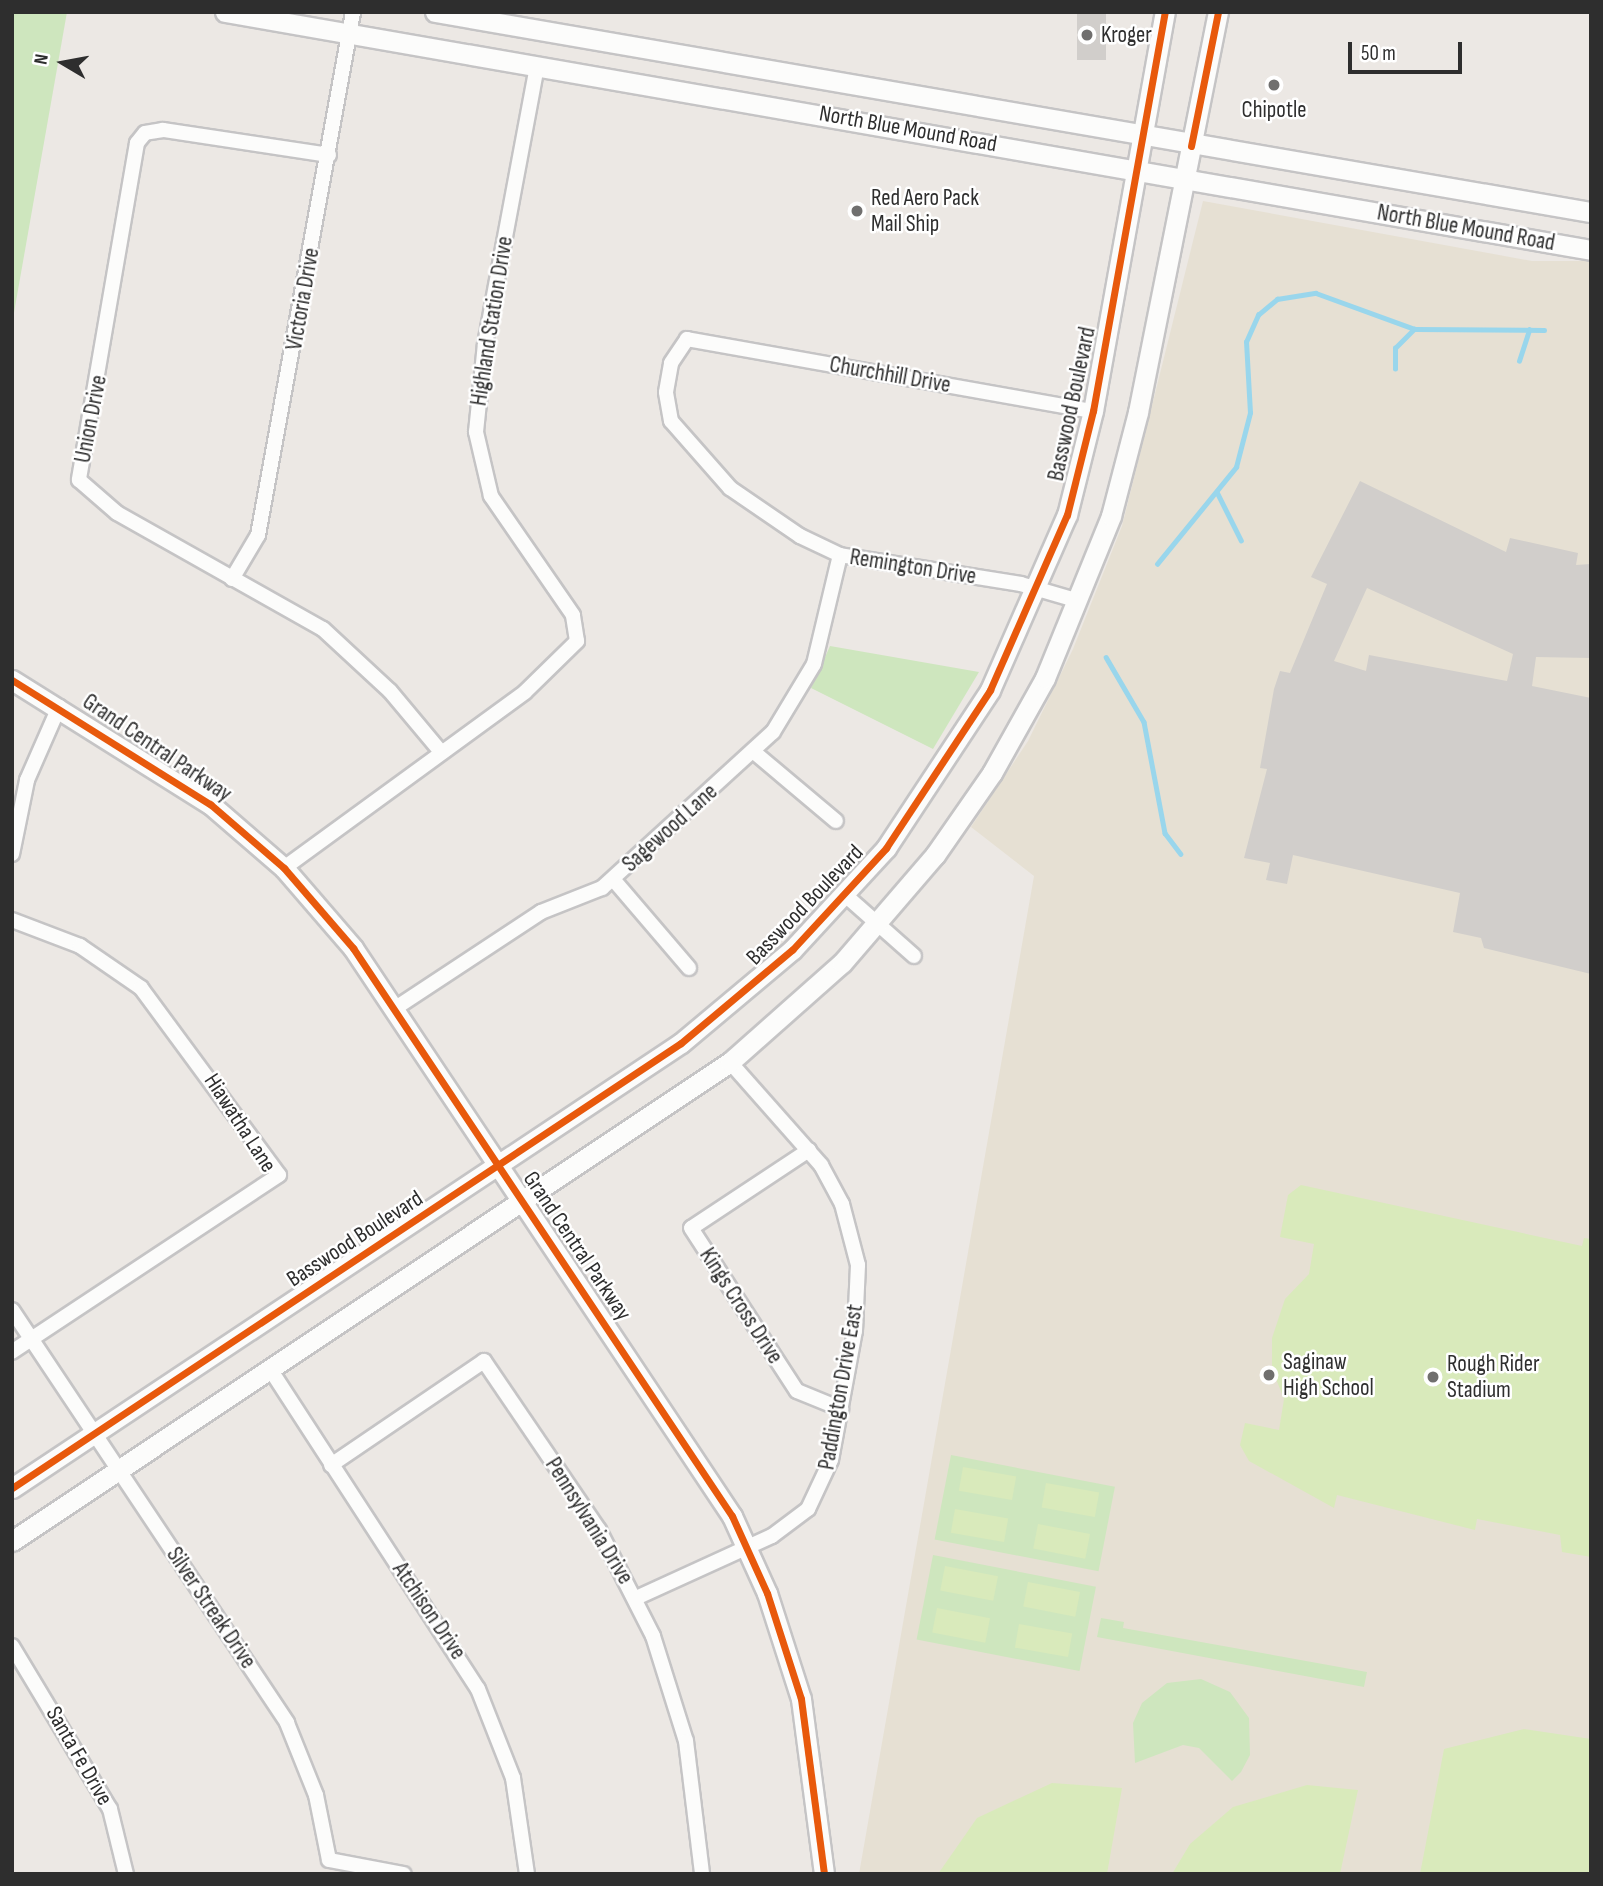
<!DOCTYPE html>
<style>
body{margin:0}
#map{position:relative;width:1603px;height:1886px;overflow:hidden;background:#ece8e4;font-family:"Sofia Sans Condensed",sans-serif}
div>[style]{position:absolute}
.education>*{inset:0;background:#e6e0d3}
.green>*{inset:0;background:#cee6be;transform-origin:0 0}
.pitch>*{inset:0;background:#d9eabb;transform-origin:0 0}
.stream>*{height:4.5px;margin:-2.25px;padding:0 2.25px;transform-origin:2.25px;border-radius:2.25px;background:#99d6ec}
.building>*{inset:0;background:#d1cecb;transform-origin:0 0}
.roads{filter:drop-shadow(2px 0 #c5c4c5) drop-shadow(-2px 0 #c5c4c5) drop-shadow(0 2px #c5c4c5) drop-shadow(0 -2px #c5c4c5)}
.street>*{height:14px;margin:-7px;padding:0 7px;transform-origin:7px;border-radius:7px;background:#fcfcfb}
.secondary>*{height:19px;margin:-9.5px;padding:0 9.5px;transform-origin:9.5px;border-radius:9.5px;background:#fcfcfb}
.cycleway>*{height:7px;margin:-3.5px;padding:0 3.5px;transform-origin:3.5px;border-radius:3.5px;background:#e8590c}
.dots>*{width:19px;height:19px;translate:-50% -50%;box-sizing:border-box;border:4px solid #fff;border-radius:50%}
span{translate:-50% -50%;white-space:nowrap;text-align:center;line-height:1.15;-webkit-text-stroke:5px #fff;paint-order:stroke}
.poi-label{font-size:23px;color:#2e2e2e}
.left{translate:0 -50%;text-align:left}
.street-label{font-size:23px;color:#2e2e2e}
.frame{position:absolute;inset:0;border:14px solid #2e2e2e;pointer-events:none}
.north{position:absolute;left:28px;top:28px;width:70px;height:70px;-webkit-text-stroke:5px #fff;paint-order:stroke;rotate:280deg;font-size:19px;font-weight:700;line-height:28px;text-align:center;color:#2e2e2e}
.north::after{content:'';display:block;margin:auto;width:24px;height:32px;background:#2e2e2e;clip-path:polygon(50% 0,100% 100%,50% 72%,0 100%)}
.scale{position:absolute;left:1348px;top:42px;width:114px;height:32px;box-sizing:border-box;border:4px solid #2e2e2e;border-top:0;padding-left:9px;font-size:21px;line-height:24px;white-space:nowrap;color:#2e2e2e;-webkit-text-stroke:5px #fff;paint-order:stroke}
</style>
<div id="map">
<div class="education">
<div style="clip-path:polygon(1203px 201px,1532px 261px,1591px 261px,1591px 1874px,859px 1874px,1034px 876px,971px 827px,1028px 741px,1073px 649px,1122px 526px)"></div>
</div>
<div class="green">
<div style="clip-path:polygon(14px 12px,67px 12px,12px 324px,12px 23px)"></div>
<div style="clip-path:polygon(830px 646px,979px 672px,933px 749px,811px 688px)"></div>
<div style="left:951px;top:1455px;width:167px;height:86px;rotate:11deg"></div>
<div style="left:933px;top:1555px;width:166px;height:86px;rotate:11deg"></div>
<div style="clip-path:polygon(1101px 1618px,1124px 1622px,1123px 1628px,1367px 1672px,1364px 1687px,1097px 1637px)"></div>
<div style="clip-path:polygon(1201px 1679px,1230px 1692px,1249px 1718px,1250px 1755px,1241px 1772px,1232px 1781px,1199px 1748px,1183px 1745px,1135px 1763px,1133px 1723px,1142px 1703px,1167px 1683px)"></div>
</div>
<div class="pitch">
<div style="clip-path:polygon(1301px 1185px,1582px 1246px,1584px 1238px,1591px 1239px,1591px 1557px,1562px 1552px,1560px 1535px,1477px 1519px,1475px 1530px,1337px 1495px,1334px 1508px,1249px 1461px,1240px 1445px,1245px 1423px,1279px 1430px,1284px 1399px,1272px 1369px,1272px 1338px,1285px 1299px,1309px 1274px,1314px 1244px,1280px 1237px,1288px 1195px)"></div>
<div style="left:963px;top:1467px;width:54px;height:24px;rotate:10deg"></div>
<div style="left:1046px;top:1483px;width:54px;height:25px;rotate:10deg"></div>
<div style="left:955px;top:1509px;width:54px;height:24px;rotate:10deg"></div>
<div style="left:1038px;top:1524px;width:53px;height:25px;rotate:11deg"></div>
<div style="left:945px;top:1566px;width:54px;height:25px;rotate:11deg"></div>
<div style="left:1028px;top:1582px;width:53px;height:25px;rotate:11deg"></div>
<div style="left:937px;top:1608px;width:54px;height:25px;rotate:11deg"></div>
<div style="left:1019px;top:1624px;width:54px;height:24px;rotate:10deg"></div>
<div style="clip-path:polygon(1524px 1729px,1591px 1739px,1591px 1874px,1420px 1874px,1444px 1749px)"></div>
<div style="clip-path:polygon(1052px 1783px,1122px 1788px,1107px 1874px,938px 1874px,977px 1818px)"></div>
<div style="clip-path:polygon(1307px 1785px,1358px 1790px,1340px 1874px,1172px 1874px,1190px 1844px,1233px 1807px)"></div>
</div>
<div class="stream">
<div style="left:1519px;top:361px;width:33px;rotate:-72deg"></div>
<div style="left:1395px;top:369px;width:21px;rotate:-90deg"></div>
<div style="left:1395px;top:348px;width:27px;rotate:-45deg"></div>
<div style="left:1217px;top:492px;width:54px;rotate:63.4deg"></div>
<div style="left:1157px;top:564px;width:125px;rotate:-50.8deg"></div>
<div style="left:1236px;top:467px;width:56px;rotate:-75.5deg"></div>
<div style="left:1250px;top:413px;width:71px;rotate:-93.2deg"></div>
<div style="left:1246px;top:342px;width:30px;rotate:-66deg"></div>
<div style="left:1258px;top:315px;width:25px;rotate:-40deg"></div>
<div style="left:1277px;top:299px;width:39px;rotate:-9deg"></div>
<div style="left:1316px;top:293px;width:105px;rotate:20deg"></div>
<div style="left:1415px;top:329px;width:129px;rotate:0.4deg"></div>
<div style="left:1106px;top:657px;width:75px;rotate:59.7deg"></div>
<div style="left:1144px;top:722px;width:113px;rotate:79.3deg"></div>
<div style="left:1165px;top:833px;width:26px;rotate:53deg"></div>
</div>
<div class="building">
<div style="left:1077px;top:12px;width:29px;height:48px"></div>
<div style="clip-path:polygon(evenodd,1360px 481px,1506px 552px,1510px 538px,1578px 553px,1576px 565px,1591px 564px,1591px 658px,1536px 657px,1532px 686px,1591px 698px,1591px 974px,1484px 948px,1481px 938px,1453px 932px,1460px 893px,1293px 855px,1287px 884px,1266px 880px,1270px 863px,1244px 858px,1267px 769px,1260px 768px,1274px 689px,1280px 671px,1290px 673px,1327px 584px,1311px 577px,1360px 481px,1367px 588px,1513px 654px,1507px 681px,1369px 655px,1366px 671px,1334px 661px,1367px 588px)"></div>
</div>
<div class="roads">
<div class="street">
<div style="left:329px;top:155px;width:168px;rotate:-171.4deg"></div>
<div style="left:163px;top:130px;width:18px;rotate:171deg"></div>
<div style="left:145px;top:133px;width:13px;rotate:129deg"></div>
<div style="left:137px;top:143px;width:342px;rotate:99.8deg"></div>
<div style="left:79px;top:480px;width:50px;rotate:41deg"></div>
<div style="left:117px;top:513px;width:236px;rotate:29.4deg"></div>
<div style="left:323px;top:629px;width:91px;rotate:42.8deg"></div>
<div style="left:390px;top:691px;width:80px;rotate:50.1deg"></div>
<div style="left:232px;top:579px;width:51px;rotate:-59.4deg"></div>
<div style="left:258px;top:535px;width:532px;rotate:-79.7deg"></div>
<div style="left:1079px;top:601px;width:60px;rotate:-163.7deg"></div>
<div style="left:1021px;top:584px;width:183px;rotate:-170.9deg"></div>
<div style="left:840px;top:555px;width:44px;rotate:-154.6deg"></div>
<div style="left:800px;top:536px;width:85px;rotate:-145.6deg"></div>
<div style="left:730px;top:488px;width:89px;rotate:-131.4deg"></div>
<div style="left:671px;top:421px;width:29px;rotate:-100deg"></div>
<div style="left:666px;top:392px;width:29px;rotate:-80deg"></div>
<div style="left:671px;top:363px;width:29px;rotate:-56deg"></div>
<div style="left:687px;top:339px;width:412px;rotate:10.1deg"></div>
<div style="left:754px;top:752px;width:107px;rotate:40.1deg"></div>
<div style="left:12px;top:854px;width:76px;rotate:-78.5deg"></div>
<div style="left:27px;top:780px;width:80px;rotate:-66.3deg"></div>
<div style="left:284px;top:868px;width:298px;rotate:-36.1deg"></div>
<div style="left:525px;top:692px;width:73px;rotate:-44.4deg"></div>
<div style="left:577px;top:641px;width:26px;rotate:-99deg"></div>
<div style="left:573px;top:615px;width:145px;rotate:-124.6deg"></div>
<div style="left:491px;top:496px;width:66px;rotate:-103.2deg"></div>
<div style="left:476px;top:432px;width:88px;rotate:-84.2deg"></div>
<div style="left:485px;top:344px;width:284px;rotate:-79.4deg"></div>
<div style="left:613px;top:879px;width:117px;rotate:49.5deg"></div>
<div style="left:845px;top:895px;width:92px;rotate:41.5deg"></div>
<div style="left:12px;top:920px;width:73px;rotate:20.9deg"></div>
<div style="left:80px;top:946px;width:74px;rotate:34.5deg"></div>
<div style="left:141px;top:988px;width:232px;rotate:53.6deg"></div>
<div style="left:279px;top:1175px;width:320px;rotate:146.5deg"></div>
<div style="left:394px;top:1009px;width:176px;rotate:-33.4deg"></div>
<div style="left:541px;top:912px;width:66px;rotate:-21.5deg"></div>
<div style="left:602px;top:888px;width:231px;rotate:-42.4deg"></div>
<div style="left:773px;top:732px;width:79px;rotate:-58.9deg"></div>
<div style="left:814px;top:664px;width:112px;rotate:-76.6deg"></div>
<div style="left:809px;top:1150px;width:141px;rotate:146.5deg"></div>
<div style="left:691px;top:1228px;width:194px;rotate:57deg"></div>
<div style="left:797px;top:1391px;width:48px;rotate:22.2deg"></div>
<div style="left:12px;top:1310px;width:496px;rotate:56.3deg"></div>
<div style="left:287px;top:1723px;width:78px;rotate:68.1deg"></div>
<div style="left:316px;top:1795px;width:66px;rotate:78.7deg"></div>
<div style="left:329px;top:1860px;width:76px;rotate:10.6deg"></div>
<div style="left:272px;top:1372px;width:378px;rotate:57deg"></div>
<div style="left:478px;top:1689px;width:96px;rotate:68.5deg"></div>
<div style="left:513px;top:1778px;width:97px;rotate:81.7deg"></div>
<div style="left:331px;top:1465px;width:185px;rotate:-34.2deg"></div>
<div style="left:484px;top:1361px;width:204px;rotate:55.8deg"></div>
<div style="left:599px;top:1530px;width:119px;rotate:63deg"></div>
<div style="left:653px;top:1636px;width:110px;rotate:72.6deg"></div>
<div style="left:686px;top:1741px;width:134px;rotate:83.1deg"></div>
<div style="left:636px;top:1598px;width:149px;rotate:-24.5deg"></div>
<div style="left:772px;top:1536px;width:45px;rotate:-36.9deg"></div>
<div style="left:808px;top:1509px;width:54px;rotate:-64.9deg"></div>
<div style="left:831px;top:1460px;width:131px;rotate:-79.5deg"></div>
<div style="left:855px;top:1331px;width:66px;rotate:-87.4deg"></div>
<div style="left:858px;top:1265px;width:63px;rotate:-104.7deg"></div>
<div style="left:842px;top:1204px;width:44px;rotate:-118.3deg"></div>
<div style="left:821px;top:1165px;width:137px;rotate:-131.5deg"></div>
<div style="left:12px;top:1646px;width:190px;rotate:59deg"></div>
<div style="left:110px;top:1809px;width:67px;rotate:76.2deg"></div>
</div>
<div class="secondary">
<div style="left:225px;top:12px;width:1387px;rotate:9.88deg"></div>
<div style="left:435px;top:12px;width:1173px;rotate:9.82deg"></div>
<div style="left:12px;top:680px;width:234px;rotate:32.1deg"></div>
<div style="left:210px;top:804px;width:98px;rotate:40.9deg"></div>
<div style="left:284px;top:868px;width:106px;rotate:49.2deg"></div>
<div style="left:353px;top:948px;width:683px;rotate:56.29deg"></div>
<div style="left:732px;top:1516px;width:85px;rotate:65.6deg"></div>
<div style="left:767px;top:1593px;width:111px;rotate:72.2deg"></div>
<div style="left:801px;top:1699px;width:177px;rotate:82.5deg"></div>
<div style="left:12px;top:1488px;width:803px;rotate:-33.63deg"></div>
<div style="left:681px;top:1043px;width:145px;rotate:-40deg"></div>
<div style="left:792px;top:950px;width:139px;rotate:-47.3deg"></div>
<div style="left:886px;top:848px;width:189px;rotate:-56.6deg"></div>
<div style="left:990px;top:690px;width:191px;rotate:-66.3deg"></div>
<div style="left:1067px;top:515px;width:107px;rotate:-76deg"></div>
<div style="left:1093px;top:411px;width:405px;rotate:-79.8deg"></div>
<div style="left:12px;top:1541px;width:863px;rotate:-33.71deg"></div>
<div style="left:730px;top:1062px;width:149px;rotate:-41.5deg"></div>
<div style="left:842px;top:963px;width:143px;rotate:-49.3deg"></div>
<div style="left:935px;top:855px;width:100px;rotate:-55.2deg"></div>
<div style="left:992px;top:773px;width:109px;rotate:-60.8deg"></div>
<div style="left:1045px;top:678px;width:175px;rotate:-67.8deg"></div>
<div style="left:1111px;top:516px;width:107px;rotate:-75.4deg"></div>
<div style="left:1138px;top:412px;width:408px;rotate:-78.7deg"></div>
</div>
</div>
<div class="cycleway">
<div style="left:1191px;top:146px;width:137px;rotate:-78.6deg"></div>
<div style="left:12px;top:680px;width:234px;rotate:32.1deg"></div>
<div style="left:210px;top:804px;width:98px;rotate:40.9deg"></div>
<div style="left:284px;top:868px;width:106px;rotate:49.2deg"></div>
<div style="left:353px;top:948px;width:683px;rotate:56.29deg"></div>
<div style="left:732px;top:1516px;width:85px;rotate:65.6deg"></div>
<div style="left:767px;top:1593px;width:111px;rotate:72.2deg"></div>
<div style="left:801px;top:1699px;width:177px;rotate:82.5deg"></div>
<div style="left:12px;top:1488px;width:803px;rotate:-33.63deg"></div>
<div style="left:681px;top:1043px;width:145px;rotate:-40deg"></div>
<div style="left:792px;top:950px;width:139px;rotate:-47.3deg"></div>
<div style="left:886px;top:848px;width:189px;rotate:-56.6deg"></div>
<div style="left:990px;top:690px;width:191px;rotate:-66.3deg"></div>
<div style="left:1067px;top:515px;width:107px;rotate:-76deg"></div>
<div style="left:1093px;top:411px;width:405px;rotate:-79.8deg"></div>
</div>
<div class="dots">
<div style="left:1087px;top:35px;background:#706f6e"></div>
<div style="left:1274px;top:85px;background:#706f6e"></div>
<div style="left:857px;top:211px;background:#706f6e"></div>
<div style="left:1269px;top:1375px;background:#706f6e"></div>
<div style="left:1433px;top:1377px;background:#706f6e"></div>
</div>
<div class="poi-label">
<span class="left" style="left:1101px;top:35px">Kroger</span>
<span style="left:1274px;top:110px">Chipotle</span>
<span class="left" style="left:871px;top:211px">Red Aero Pack<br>Mail Ship</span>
<span class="left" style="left:1283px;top:1375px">Saginaw<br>High School</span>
<span class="left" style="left:1447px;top:1377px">Rough Rider<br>Stadium</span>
</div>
<div class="street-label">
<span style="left:908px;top:129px;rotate:10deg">North Blue Mound Road</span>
<span style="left:1466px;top:228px;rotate:10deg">North Blue Mound Road</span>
<span style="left:303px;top:299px;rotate:-80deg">Victoria Drive</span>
<span style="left:492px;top:321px;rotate:-81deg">Highland Station Drive</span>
<span style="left:890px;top:375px;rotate:10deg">Churchhill Drive</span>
<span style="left:1072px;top:404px;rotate:-78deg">Basswood Boulevard</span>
<span style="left:91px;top:419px;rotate:-79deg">Union Drive</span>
<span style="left:913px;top:567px;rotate:9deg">Remington Drive</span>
<span style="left:157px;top:748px;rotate:34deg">Grand Central Parkway</span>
<span style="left:670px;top:828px;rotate:-42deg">Sagewood Lane</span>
<span style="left:805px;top:905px;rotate:-46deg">Basswood Boulevard</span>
<span style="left:240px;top:1123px;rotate:57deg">Hiawatha Lane</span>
<span style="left:355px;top:1239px;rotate:-33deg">Basswood Boulevard</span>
<span style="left:577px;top:1246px;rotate:56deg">Grand Central Parkway</span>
<span style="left:741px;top:1306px;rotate:57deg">Kings Cross Drive</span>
<span style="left:841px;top:1387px;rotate:-80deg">Paddington Drive East</span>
<span style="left:589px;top:1521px;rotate:58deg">Pennsylvania Drive</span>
<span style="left:211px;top:1608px;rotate:56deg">Silver Streak Drive</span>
<span style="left:429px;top:1611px;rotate:56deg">Atchison Drive</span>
<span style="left:79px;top:1756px;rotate:60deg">Santa Fe Drive</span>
</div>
<div class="frame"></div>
<div class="north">N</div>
<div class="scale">50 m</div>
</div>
